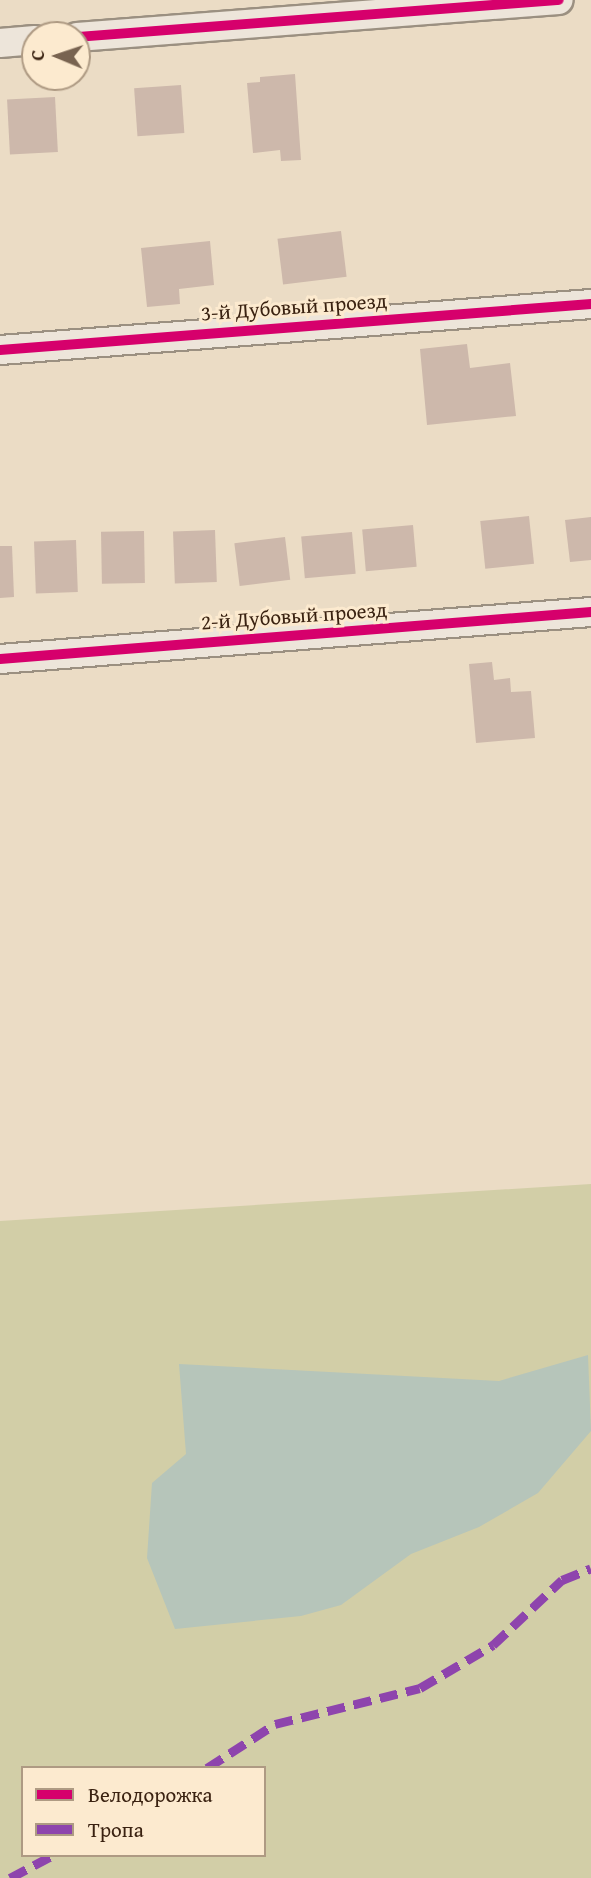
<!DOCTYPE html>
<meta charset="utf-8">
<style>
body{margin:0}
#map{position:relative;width:591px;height:1878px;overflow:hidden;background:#ebdcc5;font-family:"Gentium Book Plus",serif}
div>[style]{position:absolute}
.green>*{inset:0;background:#d2cea7}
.water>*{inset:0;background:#b6c5ba}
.building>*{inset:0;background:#cdb8ab;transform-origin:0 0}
.roads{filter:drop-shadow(2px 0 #9b9081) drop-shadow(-2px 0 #9b9081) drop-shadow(0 2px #9b9081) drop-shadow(0 -2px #9b9081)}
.minor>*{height:28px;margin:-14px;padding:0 14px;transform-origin:14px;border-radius:14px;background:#ede5da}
.quiet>*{height:9px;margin-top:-4.5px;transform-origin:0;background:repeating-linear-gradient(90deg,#8e44ad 0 18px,transparent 0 27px)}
.cycleway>*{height:10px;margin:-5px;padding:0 5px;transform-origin:5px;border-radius:5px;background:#d6006c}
span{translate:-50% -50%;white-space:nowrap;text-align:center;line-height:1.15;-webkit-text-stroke:6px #fceacf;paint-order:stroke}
.street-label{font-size:21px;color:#3a2211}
.legend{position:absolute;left:21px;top:1766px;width:245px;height:91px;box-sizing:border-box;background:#fceacf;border:2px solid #ae9a83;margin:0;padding:9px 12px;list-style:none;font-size:21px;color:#3a2211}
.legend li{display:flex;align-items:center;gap:14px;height:35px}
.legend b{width:35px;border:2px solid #ae9a83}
.north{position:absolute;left:21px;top:21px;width:70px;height:70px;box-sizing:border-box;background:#fceacf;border:2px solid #ae9a83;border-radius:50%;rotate:272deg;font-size:19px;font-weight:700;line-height:28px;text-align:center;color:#3a2211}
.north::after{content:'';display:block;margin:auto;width:24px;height:32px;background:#786350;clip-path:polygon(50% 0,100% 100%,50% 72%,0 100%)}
</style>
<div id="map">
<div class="green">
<div style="clip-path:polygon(evenodd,591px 1184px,591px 1878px,0 1878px,0 1221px,591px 1184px,23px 1768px,264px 1768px,264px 1855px,23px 1855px,23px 1768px)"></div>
</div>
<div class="water">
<div style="clip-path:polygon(588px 1355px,591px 1431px,538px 1493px,479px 1527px,411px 1554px,341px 1605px,301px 1616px,175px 1629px,147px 1558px,152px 1483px,186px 1454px,179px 1364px,499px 1381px)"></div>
</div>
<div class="building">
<div style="clip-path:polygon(295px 74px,301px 160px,281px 161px,280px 150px,253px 153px,247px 83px,260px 82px,260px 77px)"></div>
<div style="left:181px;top:85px;width:48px;height:47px;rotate:86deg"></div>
<div style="left:55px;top:97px;width:55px;height:48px;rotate:87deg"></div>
<div style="left:341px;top:231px;width:46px;height:64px;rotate:83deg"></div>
<div style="clip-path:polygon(210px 241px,214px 285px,179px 289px,180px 304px,147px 307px,141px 248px)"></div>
<div style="clip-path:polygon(467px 344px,470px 368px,510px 363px,516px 416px,427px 425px,420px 349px)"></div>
<div style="left:529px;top:516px;width:48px;height:49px;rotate:84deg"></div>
<div style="clip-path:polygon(591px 517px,591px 560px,570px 562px,565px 520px)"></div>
<div style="left:413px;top:525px;width:42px;height:51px;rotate:85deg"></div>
<div style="left:215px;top:530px;width:52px;height:42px;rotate:88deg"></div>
<div style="left:144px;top:531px;width:52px;height:43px;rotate:89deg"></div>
<div style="left:352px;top:532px;width:42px;height:51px;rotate:85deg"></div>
<div style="left:285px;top:537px;width:43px;height:51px;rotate:83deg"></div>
<div style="left:76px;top:540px;width:52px;height:42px;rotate:88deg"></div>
<div style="clip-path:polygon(0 546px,12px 546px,14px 597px,0 598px)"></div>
<div style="clip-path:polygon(492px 662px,494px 680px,510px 678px,511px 692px,531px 691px,535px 738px,476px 743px,469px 664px)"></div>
</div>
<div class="roads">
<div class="minor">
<div style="left:77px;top:37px;width:483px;rotate:-4.4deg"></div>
<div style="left:0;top:43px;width:35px;rotate:-5deg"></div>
<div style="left:0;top:350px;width:593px;rotate:-4.45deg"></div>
<div style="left:0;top:659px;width:593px;rotate:-4.55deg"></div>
</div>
</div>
<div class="quiet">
<div style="left:207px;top:1768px;width:81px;rotate:-32.9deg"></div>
<div style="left:275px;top:1724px;width:149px;rotate:-13.9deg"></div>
<div style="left:420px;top:1688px;width:85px;rotate:-30.5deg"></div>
<div style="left:493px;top:1645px;width:95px;rotate:-43.3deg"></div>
<div style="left:562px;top:1580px;width:31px;rotate:-22deg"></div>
<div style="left:10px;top:1878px;width:49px;rotate:-28.1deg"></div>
</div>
<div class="cycleway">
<div style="left:77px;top:37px;width:483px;rotate:-4.4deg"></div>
<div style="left:0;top:350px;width:593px;rotate:-4.45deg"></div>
<div style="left:0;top:659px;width:593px;rotate:-4.55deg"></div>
</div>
<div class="street-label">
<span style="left:294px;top:307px;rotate:-4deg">3-й Дубовый проезд</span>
<span style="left:294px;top:616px;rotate:-4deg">2-й Дубовый проезд</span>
</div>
<ul class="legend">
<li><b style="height:9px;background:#d6006c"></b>Велодорожка</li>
<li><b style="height:9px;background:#8e44ad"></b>Тропа</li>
</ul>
<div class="north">С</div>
</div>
